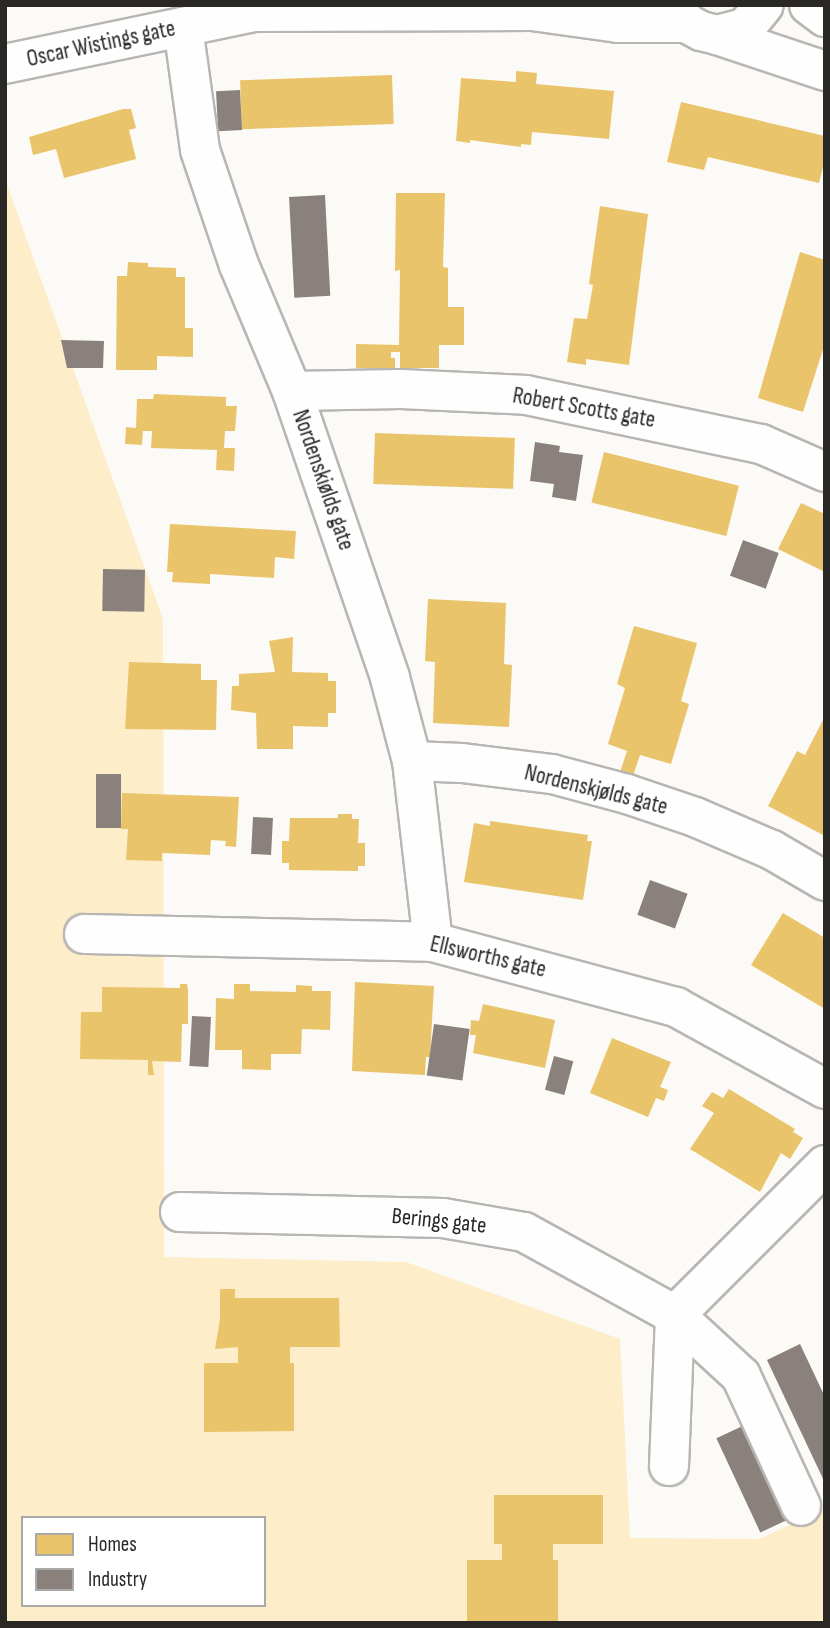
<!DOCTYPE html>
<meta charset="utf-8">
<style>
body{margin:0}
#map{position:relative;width:830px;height:1628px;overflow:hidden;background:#fcfaf6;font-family:"Sofia Sans Condensed",sans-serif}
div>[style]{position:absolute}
.green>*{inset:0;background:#fdedc8}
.homes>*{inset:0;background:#e9c46a;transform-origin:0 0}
.industry>*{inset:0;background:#8a817c;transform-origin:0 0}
.roads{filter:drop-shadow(2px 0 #b8b6b3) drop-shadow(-2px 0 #b8b6b3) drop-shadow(0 2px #b8b6b3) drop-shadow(0 -2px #b8b6b3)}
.minor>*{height:38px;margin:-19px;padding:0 19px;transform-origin:19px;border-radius:19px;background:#fffefe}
span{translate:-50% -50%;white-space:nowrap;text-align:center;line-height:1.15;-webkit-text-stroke:7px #fff;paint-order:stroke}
.street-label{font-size:23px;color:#292825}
.frame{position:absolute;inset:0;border:7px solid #292825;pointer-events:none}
.legend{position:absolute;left:21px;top:1516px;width:245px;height:91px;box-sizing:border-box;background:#fff;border:2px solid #a9a9a8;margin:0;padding:9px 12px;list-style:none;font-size:21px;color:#292825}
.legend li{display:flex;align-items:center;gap:14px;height:35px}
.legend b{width:35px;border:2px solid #a9a9a8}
</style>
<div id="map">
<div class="green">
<div style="clip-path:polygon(evenodd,5px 179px,163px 619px,164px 1257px,406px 1262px,620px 1339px,630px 1538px,759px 1539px,825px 1509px,825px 1623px,5px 1623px,5px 179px,23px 1518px,264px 1518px,264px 1605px,23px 1605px,23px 1518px)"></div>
</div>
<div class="homes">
<div style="clip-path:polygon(516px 71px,537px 73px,536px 84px,614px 91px,609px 139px,532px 132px,531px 145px,521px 144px,521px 147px,470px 140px,470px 143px,456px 141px,461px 78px,516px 82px)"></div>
<div style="left:392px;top:75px;width:49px;height:152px;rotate:88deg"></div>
<div style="clip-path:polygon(681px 102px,825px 136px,825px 159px,819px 183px,708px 157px,704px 170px,667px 162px)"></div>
<div style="clip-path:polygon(123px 109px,131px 109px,136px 128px,129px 130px,136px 159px,64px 178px,56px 149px,33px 155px,29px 137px)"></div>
<div style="clip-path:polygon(396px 193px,445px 193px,443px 267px,448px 268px,448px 307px,464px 307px,464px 345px,439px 345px,439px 368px,400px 368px,400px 352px,391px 352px,391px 358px,395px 358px,395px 368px,356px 368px,356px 344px,399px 345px,400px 270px,395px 271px)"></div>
<div style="clip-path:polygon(600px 206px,648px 214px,629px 365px,586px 359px,586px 365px,567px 362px,574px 318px,587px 319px,593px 285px,589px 284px)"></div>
<div style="clip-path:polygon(800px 252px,825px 260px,825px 343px,803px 412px,758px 398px)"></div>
<div style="clip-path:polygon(128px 262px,148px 263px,148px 267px,176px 268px,176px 277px,185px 277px,185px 328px,193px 328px,193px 357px,157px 356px,157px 370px,116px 370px,117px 276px,127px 276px)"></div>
<div style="clip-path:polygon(154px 394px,226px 397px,226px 406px,237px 406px,235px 431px,225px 431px,224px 448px,235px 448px,234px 471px,216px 470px,217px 450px,151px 448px,152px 431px,143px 431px,142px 445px,125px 444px,126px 427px,136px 428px,137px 399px,153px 399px)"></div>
<div style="left:375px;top:433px;width:140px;height:51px;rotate:2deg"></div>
<div style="left:604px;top:452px;width:139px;height:52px;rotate:14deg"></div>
<div style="clip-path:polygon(801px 503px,825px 514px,825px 572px,778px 549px)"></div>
<div style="clip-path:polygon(170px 524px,296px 531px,294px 559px,275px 557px,274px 578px,210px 574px,210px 584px,172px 582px,173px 572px,167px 572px)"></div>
<div style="clip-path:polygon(428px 599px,506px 603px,504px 664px,512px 665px,509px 727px,433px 723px,435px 662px,425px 661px)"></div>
<div style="clip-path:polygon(634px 626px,697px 643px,681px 701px,689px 704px,671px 764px,640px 755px,631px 782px,618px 778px,627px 751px,608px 744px,625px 688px,617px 684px)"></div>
<div style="clip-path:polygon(293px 637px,292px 672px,328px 673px,328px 681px,336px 681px,336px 713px,328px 713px,328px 727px,293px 726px,293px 749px,257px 749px,256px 713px,231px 710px,232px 686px,239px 686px,239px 674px,275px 672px,269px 641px)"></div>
<div style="clip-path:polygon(129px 662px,201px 664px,201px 680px,217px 680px,216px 730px,125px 729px)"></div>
<div style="clip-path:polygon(825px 716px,825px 836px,768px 806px,797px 751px,805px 755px)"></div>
<div style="clip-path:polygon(122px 793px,239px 797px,236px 847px,225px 846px,226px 841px,211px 840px,210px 855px,162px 853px,162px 861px,126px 860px,128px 829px,121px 829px)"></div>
<div style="clip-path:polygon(338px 814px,352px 814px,352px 819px,359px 819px,358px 843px,365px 843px,365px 866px,358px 866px,358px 871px,289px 870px,289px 863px,282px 863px,282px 841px,289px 841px,290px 818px,338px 818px)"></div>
<div style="clip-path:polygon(490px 821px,588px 835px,587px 841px,592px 841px,583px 900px,464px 882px,474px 823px,490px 826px)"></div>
<div style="clip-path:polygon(783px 913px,825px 938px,825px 1009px,751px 965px)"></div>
<div style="clip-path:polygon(355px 982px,434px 986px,430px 1057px,426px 1057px,425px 1075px,352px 1071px)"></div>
<div style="clip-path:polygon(180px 984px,187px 984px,188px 991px,188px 1024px,182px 1024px,181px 1062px,152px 1061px,154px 1075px,148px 1075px,148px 1060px,80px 1059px,81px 1012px,102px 1012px,102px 987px,180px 988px)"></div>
<div style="clip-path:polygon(234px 984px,250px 984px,250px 991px,296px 992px,296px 985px,312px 986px,312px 991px,331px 991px,330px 1030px,302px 1029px,301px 1054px,271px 1054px,271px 1070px,242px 1069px,242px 1050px,215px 1050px,216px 998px,234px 999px)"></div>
<div style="clip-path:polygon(483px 1004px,555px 1020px,545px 1068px,473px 1053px,476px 1035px,470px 1035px,471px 1020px,479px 1021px)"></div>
<div style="clip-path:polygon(612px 1038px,671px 1062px,660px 1087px,668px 1090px,664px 1101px,656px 1098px,648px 1117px,590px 1093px)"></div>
<div style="clip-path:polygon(729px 1089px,795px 1129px,793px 1132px,803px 1138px,790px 1159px,781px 1153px,760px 1192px,690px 1149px,714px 1113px,702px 1106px,712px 1092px,723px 1098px)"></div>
<div style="clip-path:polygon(220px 1289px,235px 1289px,235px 1298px,339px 1298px,340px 1347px,290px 1347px,290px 1363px,294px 1363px,294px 1431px,204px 1432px,204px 1363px,238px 1363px,238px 1347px,215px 1349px,220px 1319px)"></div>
<div style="clip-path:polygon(494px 1495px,603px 1495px,603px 1544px,553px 1544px,553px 1560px,558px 1560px,558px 1623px,467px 1623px,467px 1560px,502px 1560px,502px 1544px,494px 1544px)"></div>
</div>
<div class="industry">
<div style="left:240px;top:90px;width:40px;height:24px;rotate:87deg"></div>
<div style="left:325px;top:195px;width:101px;height:36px;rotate:87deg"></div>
<div style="clip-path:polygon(61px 340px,104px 341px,103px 368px,67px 368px)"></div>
<div style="clip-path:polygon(535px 442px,560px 446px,559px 452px,583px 455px,576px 501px,552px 497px,554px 484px,530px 481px)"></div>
<div style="left:743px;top:540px;width:38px;height:38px;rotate:20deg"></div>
<div style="left:103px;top:569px;width:42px;height:42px;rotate:1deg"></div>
<div style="left:96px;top:774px;width:25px;height:54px"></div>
<div style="left:253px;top:817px;width:20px;height:37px;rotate:3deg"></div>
<div style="left:650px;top:880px;width:40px;height:37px;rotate:20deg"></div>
<div style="left:192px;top:1016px;width:19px;height:50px;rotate:3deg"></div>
<div style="left:434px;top:1024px;width:36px;height:52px;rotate:8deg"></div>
<div style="left:554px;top:1056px;width:20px;height:35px;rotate:15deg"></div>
<div style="clip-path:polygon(800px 1344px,825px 1397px,825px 1483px,767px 1360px)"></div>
<div style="left:749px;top:1423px;width:104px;height:36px;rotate:65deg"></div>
</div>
<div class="roads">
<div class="minor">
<div style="left:675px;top:5px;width:21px;rotate:59deg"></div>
<div style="left:686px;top:23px;width:17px;rotate:28deg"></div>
<div style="left:701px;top:31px;width:16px;rotate:14deg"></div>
<div style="left:717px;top:35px;width:30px;rotate:-15deg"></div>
<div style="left:746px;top:27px;width:28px;rotate:-51deg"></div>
<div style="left:809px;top:5px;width:20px;rotate:37deg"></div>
<div style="left:183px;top:27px;width:124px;rotate:82.1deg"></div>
<div style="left:200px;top:150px;width:121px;rotate:71.3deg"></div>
<div style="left:239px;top:265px;width:137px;rotate:67.2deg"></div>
<div style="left:292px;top:391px;width:303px;rotate:71.1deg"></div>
<div style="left:390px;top:678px;width:86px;rotate:75.2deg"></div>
<div style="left:412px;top:761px;width:182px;rotate:83.4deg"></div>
<div style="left:717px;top:35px;width:114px;rotate:18.4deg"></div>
<div style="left:5px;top:64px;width:253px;rotate:-11.8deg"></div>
<div style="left:253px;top:12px;width:279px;rotate:-0.2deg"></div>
<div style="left:532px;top:11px;width:87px;rotate:7.9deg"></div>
<div style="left:618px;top:23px;width:68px"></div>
<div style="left:292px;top:391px;width:109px;rotate:-1.1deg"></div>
<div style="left:401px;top:389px;width:125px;rotate:2.7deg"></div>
<div style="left:526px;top:395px;width:240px;rotate:11.8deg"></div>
<div style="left:761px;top:444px;width:70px;rotate:23.6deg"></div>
<div style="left:412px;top:761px;width:50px;rotate:2.3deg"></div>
<div style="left:462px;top:763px;width:91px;rotate:7deg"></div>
<div style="left:552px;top:774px;width:78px;rotate:14.9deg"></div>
<div style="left:627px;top:794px;width:72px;rotate:18.7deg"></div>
<div style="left:695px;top:817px;width:84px;rotate:23.2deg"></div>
<div style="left:772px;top:850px;width:61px;rotate:30.3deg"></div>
<div style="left:84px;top:934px;width:349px;rotate:1.3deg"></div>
<div style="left:433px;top:942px;width:252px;rotate:15deg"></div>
<div style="left:676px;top:1007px;width:170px;rotate:28.8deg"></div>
<div style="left:180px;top:1212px;width:263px;rotate:1.3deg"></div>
<div style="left:443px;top:1218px;width:82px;rotate:9.8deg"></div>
<div style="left:524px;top:1232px;width:172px;rotate:28.8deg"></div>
<div style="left:675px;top:1315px;width:212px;rotate:-45deg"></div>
<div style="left:675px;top:1315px;width:90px;rotate:42.7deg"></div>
<div style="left:741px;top:1376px;width:143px;rotate:65.2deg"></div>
<div style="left:669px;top:1466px;width:151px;rotate:-87.7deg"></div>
</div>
</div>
<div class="street-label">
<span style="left:101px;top:44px;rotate:-12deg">Oscar Wistings gate</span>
<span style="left:584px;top:408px;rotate:10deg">Robert Scotts gate</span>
<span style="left:323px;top:480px;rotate:71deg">Nordenskiølds gate</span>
<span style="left:596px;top:790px;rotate:14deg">Nordenskjølds gate</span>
<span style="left:488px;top:957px;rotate:13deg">Ellsworths gate</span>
<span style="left:439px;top:1221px;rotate:6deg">Berings gate</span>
</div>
<div class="frame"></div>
<ul class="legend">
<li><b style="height:19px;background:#e9c46a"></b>Homes</li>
<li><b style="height:19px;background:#8a817c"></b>Industry</li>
</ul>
</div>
